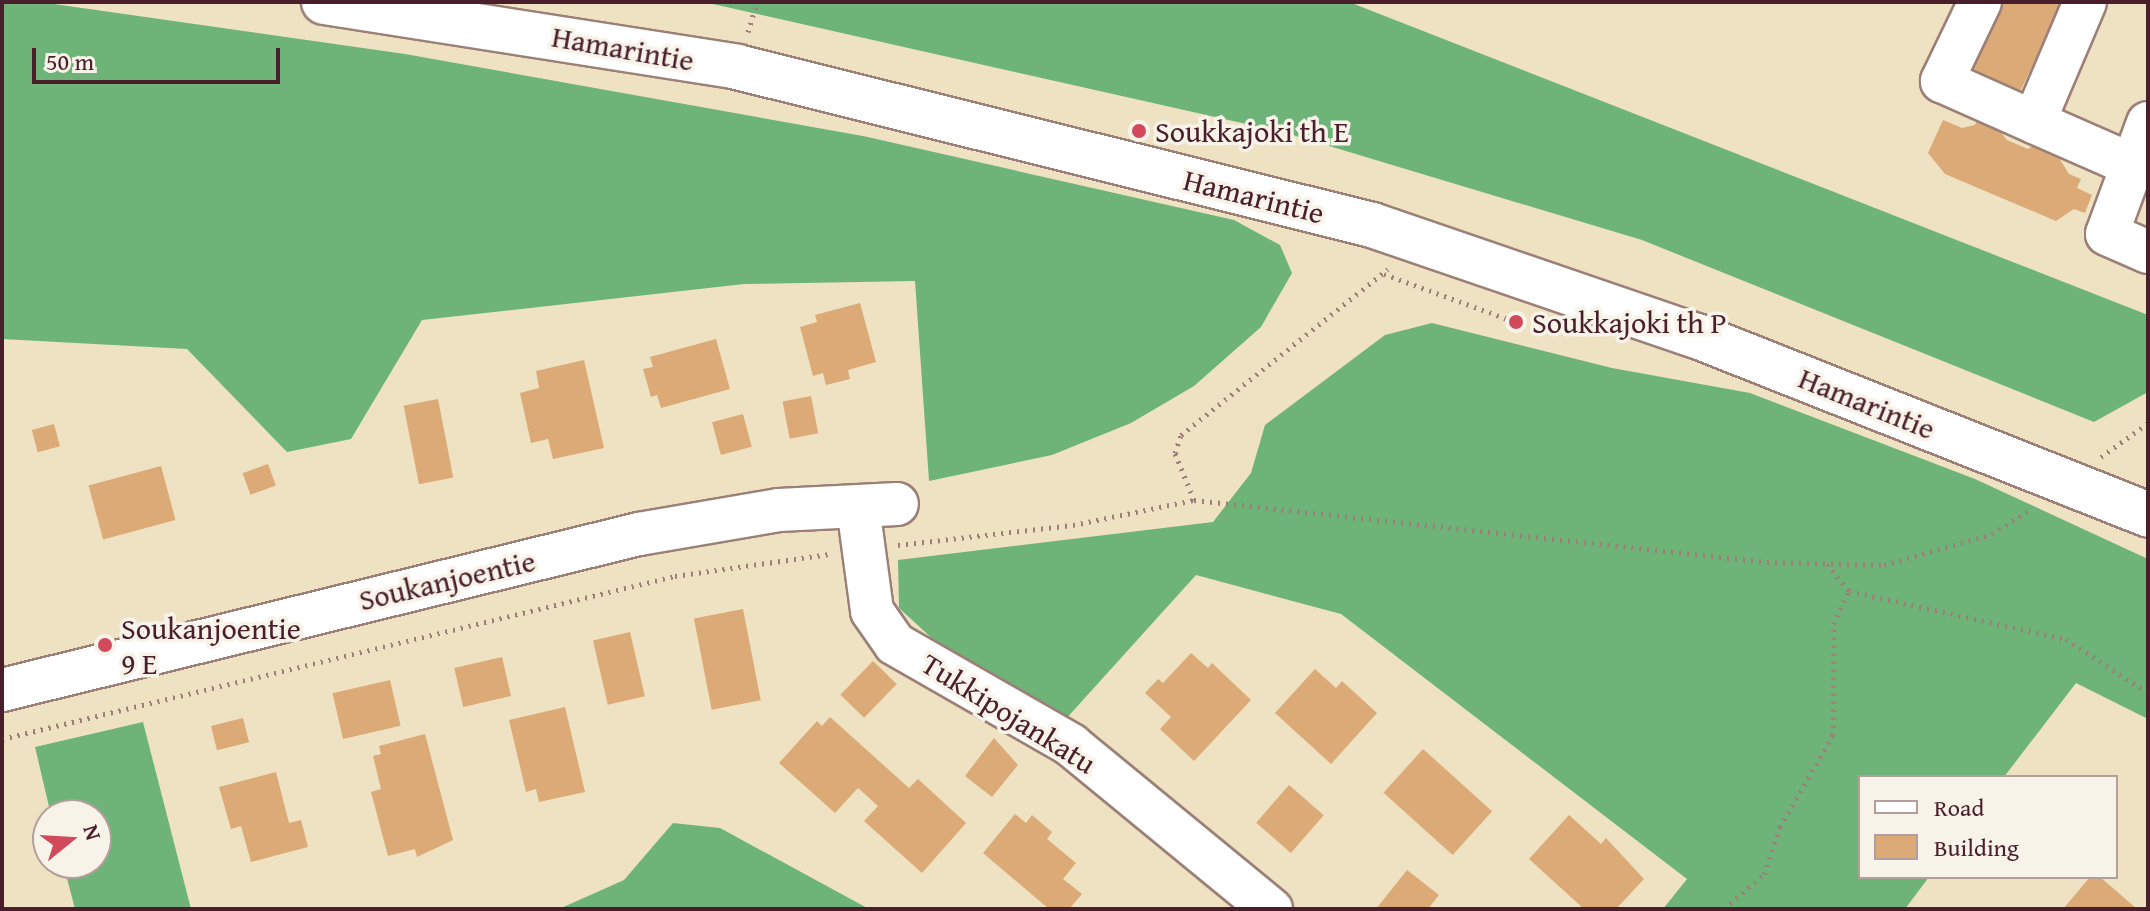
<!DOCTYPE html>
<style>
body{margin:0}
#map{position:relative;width:2150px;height:911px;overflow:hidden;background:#eee2c3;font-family:"Gentium Book Plus",serif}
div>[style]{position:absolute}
.forest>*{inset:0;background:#6eb478}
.building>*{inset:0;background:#dbaa76;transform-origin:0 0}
.path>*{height:5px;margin-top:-2.5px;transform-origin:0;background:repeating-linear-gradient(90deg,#9c8077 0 2px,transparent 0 8px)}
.roads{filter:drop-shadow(2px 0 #9c8077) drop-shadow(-2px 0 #9c8077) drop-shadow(0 2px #9c8077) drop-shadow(0 -2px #9c8077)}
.minor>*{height:42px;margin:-21px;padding:0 21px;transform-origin:21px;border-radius:21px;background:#fff}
.major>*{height:44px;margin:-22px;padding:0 22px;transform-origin:22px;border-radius:22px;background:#fff}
.dots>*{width:22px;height:22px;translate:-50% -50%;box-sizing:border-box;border:4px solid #f7f3e8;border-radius:50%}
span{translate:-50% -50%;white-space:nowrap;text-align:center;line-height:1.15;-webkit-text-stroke:7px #f7f3e8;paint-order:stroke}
.street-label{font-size:30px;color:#4a1f2b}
.poi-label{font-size:30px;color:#4a1f2b}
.left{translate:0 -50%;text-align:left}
.frame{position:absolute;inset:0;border:4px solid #4a1f2b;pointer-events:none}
.legend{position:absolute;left:1858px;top:775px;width:260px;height:104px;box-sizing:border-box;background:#f7f3e8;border:2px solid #b29e9c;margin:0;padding:10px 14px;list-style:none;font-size:24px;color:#4a1f2b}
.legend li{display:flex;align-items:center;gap:16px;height:40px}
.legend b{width:40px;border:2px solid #b29e9c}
.north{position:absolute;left:32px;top:799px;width:80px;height:80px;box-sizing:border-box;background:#f7f3e8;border:2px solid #b29e9c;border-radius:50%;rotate:72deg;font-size:22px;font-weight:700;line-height:32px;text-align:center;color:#4a1f2b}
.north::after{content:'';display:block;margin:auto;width:28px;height:36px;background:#d1495b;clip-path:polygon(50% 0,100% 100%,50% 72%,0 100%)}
.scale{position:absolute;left:32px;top:48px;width:248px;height:36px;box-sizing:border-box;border:4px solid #4a1f2b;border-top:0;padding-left:10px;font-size:24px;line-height:28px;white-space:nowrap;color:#4a1f2b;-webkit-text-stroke:6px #f7f3e8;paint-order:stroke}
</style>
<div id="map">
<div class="forest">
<div style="clip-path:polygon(2px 2px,40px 2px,405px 54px,863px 136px,1234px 220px,1280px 245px,1292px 273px,1261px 327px,1194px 386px,1131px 423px,1052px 455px,929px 481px,915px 281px,744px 284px,422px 320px,351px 439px,287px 452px,187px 349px,2px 339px)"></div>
<div style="clip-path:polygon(704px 2px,1349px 2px,2148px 315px,2148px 392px,2094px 422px,1642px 240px,1286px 133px)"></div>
<div style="clip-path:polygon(1432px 323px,1612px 368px,1750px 393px,1975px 479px,2148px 559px,2148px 719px,2076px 683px,2004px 777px,1860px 777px,1860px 877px,1929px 877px,1905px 909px,1663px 909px,1687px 879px,1341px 614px,1196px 575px,1064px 721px,948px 653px,899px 608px,898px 560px,1213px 522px,1251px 473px,1265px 425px,1385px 335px)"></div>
<div style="clip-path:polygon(143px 722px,191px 909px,75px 909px,63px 863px,96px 863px,96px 815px,51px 815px,35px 747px)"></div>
<div style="clip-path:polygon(673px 823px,720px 828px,869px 909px,559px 909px,624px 880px)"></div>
</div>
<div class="building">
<div style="clip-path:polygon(1992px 2px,2063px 2px,2017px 98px,1959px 71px)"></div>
<div style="clip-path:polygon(1982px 108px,2004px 117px,1999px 130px,2007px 140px,2028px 149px,2037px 143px,2065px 144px,2059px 158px,2069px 174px,2081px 179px,2077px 188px,2092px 195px,2085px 213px,2074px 209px,2056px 221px,1945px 174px,1928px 153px,1943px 120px,1962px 128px,1975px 125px)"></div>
<div style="clip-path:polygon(860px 303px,876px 362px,848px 370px,850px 379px,826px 385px,823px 373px,813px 376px,800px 327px,817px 322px,815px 315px)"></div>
<div style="clip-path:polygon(716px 339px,730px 389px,661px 408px,657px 395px,651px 397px,643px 369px,653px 367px,650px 357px)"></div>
<div style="clip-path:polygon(584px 360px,604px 448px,553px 459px,548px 439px,531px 443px,520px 393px,539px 388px,536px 371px)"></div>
<div style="left:811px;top:396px;width:38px;height:29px;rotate:79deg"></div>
<div style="left:438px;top:399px;width:80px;height:35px;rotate:79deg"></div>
<div style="left:743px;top:414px;width:34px;height:32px;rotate:75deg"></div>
<div style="left:54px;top:424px;width:23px;height:23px;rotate:75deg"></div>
<div style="left:268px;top:464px;width:23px;height:27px;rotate:70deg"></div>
<div style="left:161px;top:466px;width:56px;height:75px;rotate:75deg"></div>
<div style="left:743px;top:609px;width:93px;height:50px;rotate:79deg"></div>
<div style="left:630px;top:632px;width:66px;height:38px;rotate:77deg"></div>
<div style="clip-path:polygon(1191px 653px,1208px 668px,1212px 663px,1251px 700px,1194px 761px,1160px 729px,1171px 717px,1145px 693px,1158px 679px,1163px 683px)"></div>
<div style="left:502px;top:657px;width:40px;height:49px;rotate:77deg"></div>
<div style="left:873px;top:661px;width:33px;height:47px;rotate:44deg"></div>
<div style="clip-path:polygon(1315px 669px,1336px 688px,1342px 681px,1377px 713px,1331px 764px,1275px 713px)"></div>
<div style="left:390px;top:680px;width:47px;height:59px;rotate:77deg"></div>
<div style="clip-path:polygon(565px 707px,585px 792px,539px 802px,536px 789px,526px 792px,509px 720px)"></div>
<div style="clip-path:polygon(830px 717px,909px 788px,918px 779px,966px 823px,922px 873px,864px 821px,878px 806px,858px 788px,835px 813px,779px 763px,817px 721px,822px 726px)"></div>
<div style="left:243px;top:718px;width:25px;height:33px;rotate:76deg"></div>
<div style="clip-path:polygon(425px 734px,453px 840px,417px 857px,415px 849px,388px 856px,371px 792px,381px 789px,373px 756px,381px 754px,379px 746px)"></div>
<div style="clip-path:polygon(994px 738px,1018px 765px,992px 797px,965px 776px)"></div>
<div style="left:1423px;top:749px;width:93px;height:59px;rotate:42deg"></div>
<div style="clip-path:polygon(276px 772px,289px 823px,301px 820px,308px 847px,251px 862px,241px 826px,231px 829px,219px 787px)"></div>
<div style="left:1289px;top:785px;width:46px;height:50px;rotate:41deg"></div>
<div style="clip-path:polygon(1015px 814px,1026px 823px,1032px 815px,1052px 832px,1047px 839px,1076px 863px,1063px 879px,1082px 894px,1069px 909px,1049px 909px,983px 853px)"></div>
<div style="clip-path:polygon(1569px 815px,1601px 844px,1606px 838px,1644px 879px,1616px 909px,1584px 909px,1529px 859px)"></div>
<div style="clip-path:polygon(1407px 870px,1439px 895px,1428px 909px,1376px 909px)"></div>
<div style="clip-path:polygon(2090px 877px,2100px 877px,2137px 909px,2063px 909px)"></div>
</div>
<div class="path">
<div style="left:748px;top:32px;width:31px;rotate:-73deg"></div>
<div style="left:1384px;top:274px;width:140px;rotate:20deg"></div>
<div style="left:2101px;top:457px;width:58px;rotate:-35.9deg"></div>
<div style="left:1194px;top:500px;width:51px;rotate:-112deg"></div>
<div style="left:1175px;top:453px;width:19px;rotate:-72deg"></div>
<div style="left:1181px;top:435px;width:265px;rotate:-38.7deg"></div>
<div style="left:898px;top:545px;width:176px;rotate:-6.5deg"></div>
<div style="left:1073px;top:525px;width:124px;rotate:-11.7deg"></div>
<div style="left:1194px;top:500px;width:576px;rotate:6.18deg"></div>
<div style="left:1767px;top:562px;width:117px;rotate:1.5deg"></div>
<div style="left:1884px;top:565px;width:112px;rotate:-16deg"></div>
<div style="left:1992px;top:534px;width:44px;rotate:-33deg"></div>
<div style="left:1827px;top:564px;width:35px;rotate:51deg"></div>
<div style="left:1849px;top:591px;width:222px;rotate:12.5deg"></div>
<div style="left:2066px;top:639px;width:98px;rotate:33.4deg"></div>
<div style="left:2px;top:739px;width:692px;rotate:-13.61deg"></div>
<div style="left:675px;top:576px;width:156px;rotate:-8.1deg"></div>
<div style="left:1724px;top:909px;width:53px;rotate:-41.2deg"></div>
<div style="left:1764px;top:874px;width:50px;rotate:-71.2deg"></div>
<div style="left:1780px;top:827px;width:106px;rotate:-60.1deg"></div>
<div style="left:1833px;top:735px;width:111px;rotate:-89.5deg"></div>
<div style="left:1834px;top:624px;width:36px;rotate:-66deg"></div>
</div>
<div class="roads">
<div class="minor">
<div style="left:1980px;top:2px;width:88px;rotate:115.7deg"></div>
<div style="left:1942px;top:81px;width:101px;rotate:24deg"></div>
<div style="left:2085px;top:2px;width:130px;rotate:113deg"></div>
<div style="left:2034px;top:122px;width:107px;rotate:23.7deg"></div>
<div style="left:2148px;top:123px;width:118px;rotate:110.3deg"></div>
<div style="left:2107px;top:234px;width:45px;rotate:23.7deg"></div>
<div style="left:858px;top:507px;width:105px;rotate:82.3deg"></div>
<div style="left:872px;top:611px;width:40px;rotate:55.1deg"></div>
<div style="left:895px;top:644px;width:203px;rotate:29.8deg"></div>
<div style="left:1071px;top:745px;width:259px;rotate:39.4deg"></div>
<div style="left:2px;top:690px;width:656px;rotate:-13.76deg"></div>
<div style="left:639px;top:534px;width:142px;rotate:-9.7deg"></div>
<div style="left:779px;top:510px;width:118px;rotate:-2.9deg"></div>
</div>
<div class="major">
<div style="left:324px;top:2px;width:418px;rotate:8.9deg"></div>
<div style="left:737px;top:67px;width:654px;rotate:13.97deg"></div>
<div style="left:1372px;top:225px;width:343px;rotate:18.9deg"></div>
<div style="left:1697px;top:336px;width:485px;rotate:21.6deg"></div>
</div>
</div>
<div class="dots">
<div style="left:1139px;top:131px;background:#d1495b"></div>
<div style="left:1516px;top:322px;background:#d1495b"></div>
<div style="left:105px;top:645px;background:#d1495b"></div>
</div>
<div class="street-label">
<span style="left:623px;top:48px;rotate:10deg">Hamarintie</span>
<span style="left:1254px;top:196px;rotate:14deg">Hamarintie</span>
<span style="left:1867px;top:403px;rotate:22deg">Hamarintie</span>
<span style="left:447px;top:580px;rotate:-13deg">Soukanjoentie</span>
<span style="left:1009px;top:713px;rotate:32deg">Tukkipojankatu</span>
</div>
<div class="poi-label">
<span class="left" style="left:1155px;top:131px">Soukkajoki th E</span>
<span class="left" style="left:1532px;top:322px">Soukkajoki th P</span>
<span class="left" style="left:121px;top:645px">Soukanjoentie<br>9 E</span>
</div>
<div class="frame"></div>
<ul class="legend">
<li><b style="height:10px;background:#fff"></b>Road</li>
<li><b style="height:22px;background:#dbaa76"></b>Building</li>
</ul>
<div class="north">N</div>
<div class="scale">50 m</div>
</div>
